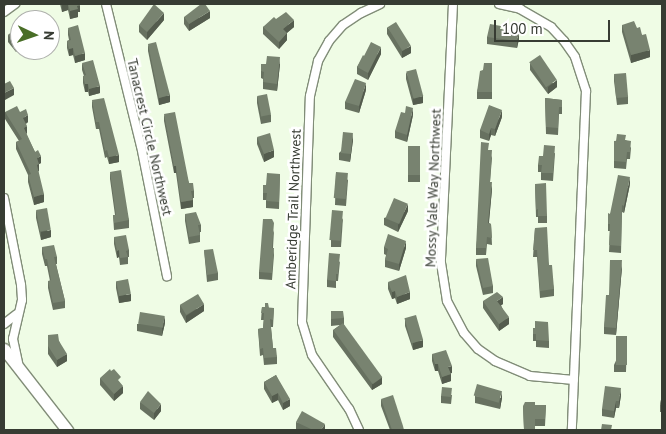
<!DOCTYPE html>
<style>
body{margin:0}
#map{position:relative;width:666px;height:434px;overflow:hidden;background:#effce5;font-family:"PT Sans",sans-serif}
div>[style]{position:absolute}
.roads{filter:drop-shadow(1px 0 #818d78) drop-shadow(-1px 0 #818d78) drop-shadow(0 1px #818d78) drop-shadow(0 -1px #818d78)}
.street>*{height:8px;margin:-4px;padding:0 4px;transform-origin:4px;border-radius:4px;background:#fff}
.secondary>*{height:11px;margin:-5.5px;padding:0 5.5px;transform-origin:5.5px;border-radius:5.5px;background:#fff}
.wall>*{inset:0;background:#677160;transform-origin:0 0}
.shaded-wall>*{inset:0;background:#545c4e;transform-origin:0 0}
.building>*{inset:0;background:#788370;transform-origin:0 0}
span{translate:-50% -50%;white-space:nowrap;text-align:center;line-height:1.15;-webkit-text-stroke:5px #fff;paint-order:stroke}
.street-label{font-size:14px;color:#373c33}
.frame{position:absolute;inset:0;border:5px solid #373c33;pointer-events:none}
.north{position:absolute;left:10px;top:10px;width:50px;height:50px;box-sizing:border-box;background:#fff;border:1px solid #afb1ad;border-radius:50%;rotate:93deg;font-size:14px;font-weight:700;line-height:20px;text-align:center;color:#373c33}
.north::after{content:'';display:block;margin:auto;width:18px;height:22px;background:#496e27;clip-path:polygon(50% 0,100% 100%,50% 72%,0 100%)}
.scale{position:absolute;left:494px;top:20px;width:116px;height:22px;box-sizing:border-box;border:2px solid #373c33;border-top:0;padding-left:6px;font-size:15px;line-height:18px;white-space:nowrap;color:#373c33;-webkit-text-stroke:4px #fff;paint-order:stroke}
</style>
<div id="map">
<div class="roads">
<div class="street">
<div style="left:106px;top:4px;width:146px;rotate:76.2deg"></div>
<div style="left:141px;top:146px;width:133px;rotate:78.7deg"></div>
<div style="left:453px;top:4px;width:259px;rotate:92.7deg"></div>
<div style="left:441px;top:263px;width:38px;rotate:81deg"></div>
<div style="left:447px;top:301px;width:36px;rotate:62deg"></div>
<div style="left:464px;top:333px;width:21px;rotate:49deg"></div>
<div style="left:478px;top:349px;width:21px;rotate:35deg"></div>
<div style="left:495px;top:361px;width:38px;rotate:23deg"></div>
<div style="left:530px;top:376px;width:44px;rotate:5.2deg"></div>
<div style="left:499px;top:4px;width:22px;rotate:13deg"></div>
<div style="left:520px;top:9px;width:36px;rotate:30deg"></div>
<div style="left:551px;top:27px;width:19px;rotate:47deg"></div>
<div style="left:564px;top:41px;width:19px;rotate:55deg"></div>
<div style="left:575px;top:57px;width:36px;rotate:72deg"></div>
<div style="left:586px;top:91px;width:339px;rotate:92.4deg"></div>
<div style="left:4px;top:12px;width:14px;rotate:-36deg"></div>
<div style="left:4px;top:198px;width:89px;rotate:78.9deg"></div>
<div style="left:21px;top:285px;width:15px;rotate:86deg"></div>
<div style="left:22px;top:300px;width:40px;rotate:103deg"></div>
<div style="left:13px;top:339px;width:25px;rotate:78deg"></div>
<div style="left:4px;top:324px;width:16px;rotate:-38deg"></div>
<div style="left:359px;top:430px;width:23px;rotate:-115deg"></div>
<div style="left:349px;top:409px;width:65px;rotate:-124.4deg"></div>
<div style="left:312px;top:355px;width:34px;rotate:-107deg"></div>
<div style="left:302px;top:322px;width:226px;rotate:-88deg"></div>
<div style="left:310px;top:96px;width:36px;rotate:-77deg"></div>
<div style="left:318px;top:61px;width:23px;rotate:-61deg"></div>
<div style="left:329px;top:41px;width:21px;rotate:-49deg"></div>
<div style="left:343px;top:25px;width:22px;rotate:-34deg"></div>
<div style="left:361px;top:13px;width:21px;rotate:-25deg"></div>
</div>
<div class="secondary">
<div style="left:4px;top:349px;width:103px;rotate:52.1deg"></div>
</div>
</div>
<div class="wall">
<div style="clip-path:polygon(60px 4px,79px 4px,80px 12px,78px 12px,78px 17px,70px 19px,68px 10px,62px 12px)"></div>
<div style="clip-path:polygon(184px 17px,210px 18px,189px 31px,184px 24px)"></div>
<div style="clip-path:polygon(276px 19px,294px 27px,287px 33px,287px 40px,279px 49px,263px 34px,263px 27px)"></div>
<div style="clip-path:polygon(164px 20px,147px 40px,139px 32px,139px 25px)"></div>
<div style="clip-path:polygon(622px 25px,637px 28px,642px 35px,650px 57px,631px 63px,622px 32px)"></div>
<div style="clip-path:polygon(20px 26px,20px 49px,16px 52px,8px 42px,8px 35px)"></div>
<div style="clip-path:polygon(387px 27px,411px 53px,402px 58px,387px 34px)"></div>
<div style="clip-path:polygon(68px 28px,85px 60px,75px 63px,73px 55px,69px 56px,67px 48px,67px 41px,69px 40px,68px 35px)"></div>
<div style="clip-path:polygon(501px 29px,519px 39px,517px 48px,487px 44px,487px 37px)"></div>
<div style="clip-path:polygon(148px 44px,170px 102px,159px 105px,148px 51px)"></div>
<div style="clip-path:polygon(381px 54px,368px 80px,357px 74px,357px 67px,364px 56px)"></div>
<div style="clip-path:polygon(82px 63px,100px 93px,89px 96px,88px 91px,85px 92px,83px 83px,83px 76px,84px 76px,82px 70px)"></div>
<div style="clip-path:polygon(492px 63px,492px 99px,477px 99px,477px 92px,483px 70px)"></div>
<div style="clip-path:polygon(530px 63px,557px 87px,548px 94px,530px 70px)"></div>
<div style="clip-path:polygon(266px 64px,280px 64px,277px 91px,263px 89px,263px 79px,261px 78px,261px 71px)"></div>
<div style="clip-path:polygon(406px 72px,423px 103px,413px 105px,406px 79px)"></div>
<div style="clip-path:polygon(614px 74px,628px 97px,628px 104px,617px 105px,614px 81px)"></div>
<div style="clip-path:polygon(366px 90px,359px 113px,345px 109px,345px 102px)"></div>
<div style="clip-path:polygon(257px 96px,271px 115px,271px 122px,261px 124px,257px 103px)"></div>
<div style="clip-path:polygon(545px 98px,562px 100px,562px 114px,559px 114px,558px 135px,546px 134px)"></div>
<div style="clip-path:polygon(92px 100px,119px 162px,109px 164px,107px 157px,105px 158px,99px 129px,96px 129px,92px 107px)"></div>
<div style="clip-path:polygon(5px 112px,20px 112px,28px 122px,26px 124px,27px 133px,26px 134px,35px 152px,41px 163px,39px 164px,39px 171px,38px 171px,44px 202px,34px 205px,28px 182px,28px 175px,16px 149px,16px 142px,19px 141px,5px 119px)"></div>
<div style="clip-path:polygon(164px 114px,189px 183px,194px 191px,194px 198px,193px 198px,193px 207px,181px 209px,176px 173px,174px 173px,164px 121px)"></div>
<div style="clip-path:polygon(413px 115px,407px 142px,395px 138px,395px 131px)"></div>
<div style="clip-path:polygon(502px 117px,495px 136px,491px 135px,489px 141px,480px 138px,480px 130px)"></div>
<div style="clip-path:polygon(257px 137px,274px 157px,264px 162px,257px 144px)"></div>
<div style="clip-path:polygon(353px 140px,350px 162px,339px 160px,339px 153px)"></div>
<div style="clip-path:polygon(626px 140px,631px 148px,630px 159px,627px 159px,626px 169px,614px 168px,614px 141px)"></div>
<div style="left:408px;top:146px;width:12px;height:36px"></div>
<div style="clip-path:polygon(489px 150px,492px 158px,490px 182px,492px 189px,489px 223px,491px 224px,492px 245px,487px 244px,486px 255px,476px 255px,476px 248px)"></div>
<div style="clip-path:polygon(555px 153px,553px 181px,541px 180px,541px 172px,538px 172px,538px 165px,543px 156px)"></div>
<div style="clip-path:polygon(110px 172px,129px 220px,129px 228px,114px 230px,113px 215px,115px 215px,110px 179px)"></div>
<div style="clip-path:polygon(336px 172px,348px 180px,346px 206px,335px 205px)"></div>
<div style="clip-path:polygon(280px 174px,279px 209px,266px 208px,266px 200px,263px 200px,263px 193px,266px 185px)"></div>
<div style="clip-path:polygon(535px 184px,547px 216px,547px 223px,538px 223px,538px 217px,536px 217px)"></div>
<div style="clip-path:polygon(630px 184px,624px 213px,622px 212px,621px 253px,609px 252px,610px 231px,608px 231px,608px 224px,610px 214px)"></div>
<div style="clip-path:polygon(36px 210px,51px 237px,41px 240px,36px 218px)"></div>
<div style="clip-path:polygon(408px 211px,398px 232px,384px 225px,384px 218px)"></div>
<div style="clip-path:polygon(185px 214px,201px 225px,201px 232px,200px 232px,200px 242px,189px 244px,185px 221px)"></div>
<div style="clip-path:polygon(343px 218px,341px 247px,331px 247px,331px 240px)"></div>
<div style="clip-path:polygon(535px 228px,549px 265px,554px 289px,554px 296px,540px 298px,537px 257px,533px 257px)"></div>
<div style="clip-path:polygon(274px 230px,273px 248px,274px 255px,272px 280px,259px 279px,259px 272px)"></div>
<div style="clip-path:polygon(114px 237px,129px 250px,129px 257px,128px 257px,128px 264px,120px 265px,119px 257px,117px 258px,114px 244px)"></div>
<div style="clip-path:polygon(42px 247px,57px 257px,57px 264px,56px 264px,65px 301px,65px 308px,53px 310px,48px 288px,48px 281px,50px 281px,47px 266px,45px 266px,42px 254px)"></div>
<div style="clip-path:polygon(384px 247px,406px 248px,399px 271px,385px 267px,385px 260px,386px 255px,384px 254px)"></div>
<div style="clip-path:polygon(204px 250px,218px 273px,218px 280px,207px 282px)"></div>
<div style="clip-path:polygon(476px 259px,493px 286px,493px 293px,483px 295px,476px 266px)"></div>
<div style="clip-path:polygon(340px 261px,338px 281px,336px 281px,336px 288px,327px 287px,327px 280px)"></div>
<div style="clip-path:polygon(622px 267px,616px 335px,604px 334px,604px 327px,609px 295px)"></div>
<div style="clip-path:polygon(116px 281px,131px 301px,119px 303px,116px 288px)"></div>
<div style="clip-path:polygon(388px 282px,410px 299px,397px 304px,395px 298px,392px 299px,388px 289px)"></div>
<div style="clip-path:polygon(483px 301px,503px 304px,501px 305px,509px 324px,499px 331px,483px 308px)"></div>
<div style="clip-path:polygon(180px 305px,204px 311px,186px 323px,180px 312px)"></div>
<div style="clip-path:polygon(262px 307px,274px 308px,273px 327px,271px 327px,273px 348px,277px 357px,277px 364px,264px 365px,263px 355px,260px 356px,258px 329px,263px 328px,264px 320px,261px 320px)"></div>
<div style="clip-path:polygon(331px 311px,344px 318px,344px 325px,382px 384px,372px 390px,333px 337px,333px 330px,340px 325px,331px 326px)"></div>
<div style="clip-path:polygon(405px 319px,423px 347px,413px 350px,405px 326px)"></div>
<div style="clip-path:polygon(165px 323px,162px 336px,137px 331px,137px 324px)"></div>
<div style="clip-path:polygon(533px 328px,549px 341px,549px 348px,536px 347px,536px 341px,533px 341px)"></div>
<div style="clip-path:polygon(48px 335px,59px 341px,67px 361px,57px 367px,48px 354px)"></div>
<div style="clip-path:polygon(627px 336px,626px 372px,614px 372px,614px 365px)"></div>
<div style="clip-path:polygon(432px 354px,452px 373px,451px 373px,451px 381px,442px 384px,438px 371px,435px 371px,432px 361px)"></div>
<div style="clip-path:polygon(276px 375px,290px 406px,283px 410px,278px 400px,272px 403px,264px 389px,264px 382px)"></div>
<div style="clip-path:polygon(100px 378px,121px 384px,123px 393px,114px 401px,100px 385px)"></div>
<div style="clip-path:polygon(662px 394px,662px 412px,660px 412px,660px 405px)"></div>
<div style="clip-path:polygon(452px 395px,451px 404px,441px 403px,441px 396px)"></div>
<div style="clip-path:polygon(621px 395px,619px 408px,616px 408px,614px 418px,602px 416px,602px 409px)"></div>
<div style="clip-path:polygon(475px 396px,502px 398px,500px 409px,475px 403px)"></div>
<div style="clip-path:polygon(381px 399px,404px 430px,390px 430px,381px 406px)"></div>
<div style="clip-path:polygon(140px 402px,161px 411px,154px 420px,140px 409px)"></div>
<div style="clip-path:polygon(535px 405px,546px 405px,545px 426px,535px 426px,535px 430px,524px 430px,523px 406px)"></div>
<div style="clip-path:polygon(296px 422px,325px 430px,299px 430px,296px 429px)"></div>
</div>
<div class="shaded-wall">
<div style="clip-path:polygon(65px 4px,68px 4px,68px 10px,62px 12px,62px 5px)"></div>
<div style="clip-path:polygon(80px 5px,80px 12px,78px 12px,78px 17px,70px 19px,70px 11px,77px 6px)"></div>
<div style="clip-path:polygon(210px 11px,210px 18px,189px 31px,189px 24px)"></div>
<div style="clip-path:polygon(164px 13px,164px 20px,147px 40px,147px 32px)"></div>
<div style="clip-path:polygon(294px 20px,294px 27px,283px 36px,283px 29px)"></div>
<div style="clip-path:polygon(519px 32px,519px 39px,517px 48px,517px 41px)"></div>
<div style="clip-path:polygon(287px 33px,287px 40px,279px 49px,279px 42px)"></div>
<div style="clip-path:polygon(20px 42px,20px 49px,16px 52px,16px 45px)"></div>
<div style="clip-path:polygon(411px 46px,411px 53px,402px 58px,402px 51px)"></div>
<div style="clip-path:polygon(381px 47px,381px 54px,368px 80px,368px 73px)"></div>
<div style="clip-path:polygon(73px 48px,73px 55px,69px 56px,69px 49px)"></div>
<div style="clip-path:polygon(650px 50px,650px 57px,631px 63px,631px 55px)"></div>
<div style="clip-path:polygon(85px 53px,85px 60px,75px 63px,75px 56px)"></div>
<div style="clip-path:polygon(280px 57px,280px 64px,277px 91px,277px 84px)"></div>
<div style="clip-path:polygon(557px 80px,557px 87px,548px 94px,548px 87px)"></div>
<div style="clip-path:polygon(366px 83px,366px 90px,359px 113px,359px 106px)"></div>
<div style="left:85px;top:84px;width:3px;height:8px"></div>
<div style="clip-path:polygon(100px 86px,100px 93px,89px 96px,89px 89px)"></div>
<div style="clip-path:polygon(14px 88px,14px 95px,5px 100px,5px 104px,4px 104px,4px 93px)"></div>
<div style="clip-path:polygon(170px 95px,170px 102px,159px 105px,159px 98px)"></div>
<div style="clip-path:polygon(423px 96px,423px 103px,413px 105px,413px 98px)"></div>
<div style="clip-path:polygon(413px 108px,413px 115px,407px 142px,407px 135px)"></div>
<div style="clip-path:polygon(502px 110px,502px 117px,495px 136px,495px 129px)"></div>
<div style="clip-path:polygon(28px 115px,28px 122px,23px 125px,23px 118px)"></div>
<div style="clip-path:polygon(27px 126px,27px 133px,24px 135px,24px 128px)"></div>
<div style="clip-path:polygon(491px 128px,491px 135px,489px 141px,489px 134px)"></div>
<div style="clip-path:polygon(353px 133px,353px 140px,350px 162px,350px 154px)"></div>
<div style="clip-path:polygon(274px 150px,274px 157px,264px 162px,264px 154px)"></div>
<div style="clip-path:polygon(119px 155px,119px 162px,109px 164px,109px 157px)"></div>
<div style="clip-path:polygon(41px 156px,41px 163px,39px 164px,39px 171px,37px 172px,37px 158px)"></div>
<div style="left:174px;top:166px;width:2px;height:7px"></div>
<div style="clip-path:polygon(630px 177px,630px 184px,624px 213px,624px 206px)"></div>
<div style="clip-path:polygon(492px 182px,492px 189px,488px 230px,488px 223px)"></div>
<div style="clip-path:polygon(44px 194px,44px 202px,34px 205px,34px 197px)"></div>
<div style="clip-path:polygon(193px 200px,193px 207px,181px 209px,181px 202px)"></div>
<div style="clip-path:polygon(408px 204px,408px 211px,398px 232px,398px 225px)"></div>
<div style="clip-path:polygon(51px 230px,51px 237px,41px 240px,41px 232px)"></div>
<div style="clip-path:polygon(406px 241px,406px 248px,399px 271px,399px 264px)"></div>
<div style="clip-path:polygon(119px 250px,119px 257px,117px 258px,117px 251px)"></div>
<div style="clip-path:polygon(622px 260px,622px 267px,616px 335px,616px 328px)"></div>
<div style="clip-path:polygon(395px 291px,395px 298px,392px 299px,392px 292px)"></div>
<div style="clip-path:polygon(410px 292px,410px 299px,397px 304px,397px 297px)"></div>
<div style="clip-path:polygon(131px 294px,131px 301px,119px 303px,119px 296px)"></div>
<div style="clip-path:polygon(503px 297px,503px 304px,497px 308px,497px 301px)"></div>
<div style="clip-path:polygon(204px 304px,204px 311px,186px 323px,186px 316px)"></div>
<div style="clip-path:polygon(165px 316px,165px 323px,162px 336px,162px 328px)"></div>
<div style="clip-path:polygon(509px 317px,509px 324px,499px 331px,499px 324px)"></div>
<div style="clip-path:polygon(423px 340px,423px 347px,413px 350px,413px 343px)"></div>
<div style="clip-path:polygon(67px 354px,67px 361px,57px 367px,57px 360px)"></div>
<div style="left:435px;top:364px;width:3px;height:7px"></div>
<div style="clip-path:polygon(452px 366px,452px 373px,448px 374px,448px 367px)"></div>
<div style="clip-path:polygon(451px 374px,451px 381px,442px 384px,442px 377px)"></div>
<div style="clip-path:polygon(382px 377px,382px 384px,372px 390px,372px 383px)"></div>
<div style="clip-path:polygon(123px 386px,123px 393px,114px 401px,114px 394px)"></div>
<div style="clip-path:polygon(621px 388px,621px 395px,619px 408px,619px 401px)"></div>
<div style="clip-path:polygon(502px 391px,502px 398px,500px 409px,500px 402px)"></div>
<div style="clip-path:polygon(278px 393px,278px 400px,272px 403px,272px 396px)"></div>
<div style="clip-path:polygon(290px 399px,290px 406px,283px 410px,283px 403px)"></div>
<div style="clip-path:polygon(616px 401px,616px 408px,614px 418px,614px 411px)"></div>
<div style="clip-path:polygon(161px 404px,161px 411px,154px 420px,154px 413px)"></div>
<div style="clip-path:polygon(325px 424px,325px 430px,321px 430px)"></div>
</div>
<div class="building">
<div style="clip-path:polygon(68px 4px,79px 4px,80px 5px,77px 6px,78px 9px,70px 11px)"></div>
<div style="clip-path:polygon(154px 4px,164px 13px,147px 32px,139px 25px)"></div>
<div style="clip-path:polygon(201px 4px,205px 4px,210px 11px,189px 24px,184px 17px)"></div>
<div style="clip-path:polygon(286px 12px,294px 20px,283px 29px,287px 33px,279px 42px,263px 27px,274px 17px,276px 19px)"></div>
<div style="clip-path:polygon(634px 21px,637px 28px,640px 27px,642px 35px,646px 34px,650px 50px,631px 55px,622px 25px)"></div>
<div style="left:396px;top:22px;width:28px;height:10px;rotate:58deg"></div>
<div style="clip-path:polygon(490px 24px,501px 26px,500px 29px,519px 32px,517px 41px,487px 37px)"></div>
<div style="clip-path:polygon(78px 25px,85px 53px,75px 56px,73px 48px,69px 49px,67px 41px,71px 40px,68px 28px)"></div>
<div style="clip-path:polygon(20px 26px,20px 42px,16px 45px,8px 35px)"></div>
<div style="clip-path:polygon(156px 42px,170px 95px,159px 98px,148px 44px)"></div>
<div style="clip-path:polygon(371px 42px,381px 47px,368px 73px,357px 67px,363px 55px,364px 56px)"></div>
<div style="left:540px;top:55px;width:30px;height:13px;rotate:56deg"></div>
<div style="clip-path:polygon(267px 56px,280px 57px,277px 84px,263px 82px,264px 72px,261px 71px,261px 64px,266px 64px)"></div>
<div style="clip-path:polygon(93px 60px,100px 86px,89px 89px,88px 84px,85px 84px,83px 76px,86px 75px,82px 63px)"></div>
<div style="clip-path:polygon(484px 63px,492px 63px,492px 92px,477px 92px,480px 71px,483px 70px)"></div>
<div style="left:416px;top:69px;width:28px;height:10px;rotate:75deg"></div>
<div style="left:626px;top:73px;width:24px;height:12px;rotate:85deg"></div>
<div style="clip-path:polygon(355px 79px,366px 83px,359px 106px,345px 102px)"></div>
<div style="clip-path:polygon(10px 81px,14px 88px,4px 93px,4px 84px)"></div>
<div style="left:267px;top:94px;width:21px;height:10px;rotate:79deg"></div>
<div style="clip-path:polygon(104px 98px,119px 155px,109px 157px,107px 150px,105px 151px,99px 122px,96px 122px,92px 100px)"></div>
<div style="clip-path:polygon(545px 98px,562px 100px,562px 107px,559px 107px,558px 128px,546px 127px)"></div>
<div style="clip-path:polygon(489px 105px,502px 110px,495px 129px,491px 128px,489px 134px,480px 130px)"></div>
<div style="clip-path:polygon(17px 106px,20px 112px,26px 109px,28px 115px,23px 118px,27px 126px,24px 128px,35px 152px,38px 150px,41px 156px,37px 158px,39px 164px,37px 165px,44px 194px,34px 197px,28px 175px,31px 174px,16px 142px,22px 139px,5px 112px)"></div>
<div style="clip-path:polygon(406px 106px,413px 108px,407px 135px,395px 131px,401px 112px,405px 113px)"></div>
<div style="clip-path:polygon(175px 112px,189px 183px,193px 183px,194px 191px,191px 191px,193px 200px,181px 202px,176px 166px,174px 166px,164px 114px)"></div>
<div style="left:343px;top:132px;width:10px;height:21px;rotate:6deg"></div>
<div style="clip-path:polygon(270px 133px,274px 150px,264px 154px,257px 137px)"></div>
<div style="clip-path:polygon(617px 134px,626px 135px,625px 140px,631px 141px,630px 152px,627px 152px,626px 162px,614px 161px,614px 141px,616px 141px)"></div>
<div style="clip-path:polygon(481px 142px,489px 143px,488px 150px,492px 150px,490px 182px,492px 182px,488px 223px,491px 224px,492px 238px,487px 237px,486px 248px,476px 248px)"></div>
<div style="clip-path:polygon(544px 145px,555px 146px,553px 173px,541px 173px,542px 165px,538px 165px,539px 156px,543px 156px)"></div>
<div style="left:408px;top:146px;width:12px;height:29px"></div>
<div style="clip-path:polygon(121px 170px,129px 220px,114px 223px,113px 215px,116px 215px,110px 172px)"></div>
<div style="left:336px;top:172px;width:12px;height:26px;rotate:5deg"></div>
<div style="clip-path:polygon(267px 173px,280px 174px,279px 202px,266px 201px,267px 193px,263px 193px,263px 185px,266px 185px)"></div>
<div style="clip-path:polygon(618px 175px,630px 177px,624px 206px,622px 205px,621px 246px,609px 245px,610px 224px,608px 224px,608px 213px,610px 214px)"></div>
<div style="clip-path:polygon(546px 183px,547px 216px,538px 216px,538px 209px,536px 210px,535px 184px)"></div>
<div style="left:394px;top:198px;width:15px;height:22px;rotate:23deg"></div>
<div style="left:47px;top:208px;width:22px;height:11px;rotate:80deg"></div>
<div style="left:332px;top:210px;width:11px;height:30px;rotate:5deg"></div>
<div style="clip-path:polygon(196px 212px,201px 225px,198px 225px,200px 235px,189px 237px,185px 214px)"></div>
<div style="clip-path:polygon(263px 219px,272px 219px,274px 223px,272px 248px,274px 248px,272px 273px,259px 272px)"></div>
<div style="clip-path:polygon(547px 227px,549px 265px,552px 265px,554px 289px,540px 291px,537px 250px,533px 250px,535px 228px)"></div>
<div style="clip-path:polygon(388px 234px,406px 241px,399px 264px,385px 260px,388px 249px,384px 247px)"></div>
<div style="clip-path:polygon(126px 235px,129px 250px,126px 251px,128px 257px,120px 258px,119px 250px,117px 251px,114px 237px)"></div>
<div style="clip-path:polygon(54px 245px,57px 257px,54px 257px,65px 301px,53px 303px,48px 281px,51px 280px,47px 259px,45px 259px,42px 247px)"></div>
<div style="clip-path:polygon(213px 249px,218px 273px,207px 275px,204px 250px)"></div>
<div style="clip-path:polygon(329px 253px,340px 254px,338px 274px,336px 274px,336px 281px,327px 280px)"></div>
<div style="clip-path:polygon(488px 258px,493px 286px,483px 288px,476px 259px)"></div>
<div style="clip-path:polygon(610px 260px,622px 260px,616px 328px,604px 327px,606px 295px,609px 295px)"></div>
<div style="clip-path:polygon(406px 275px,410px 292px,397px 297px,395px 291px,392px 292px,388px 282px)"></div>
<div style="left:128px;top:279px;width:15px;height:12px;rotate:79deg"></div>
<div style="clip-path:polygon(497px 292px,503px 297px,497px 301px,509px 317px,499px 324px,483px 301px)"></div>
<div style="left:198px;top:294px;width:12px;height:21px;rotate:59deg"></div>
<div style="clip-path:polygon(265px 303px,268px 303px,269px 308px,274px 308px,273px 320px,270px 319px,273px 348px,276px 348px,277px 357px,264px 358px,263px 348px,260px 349px,258px 329px,263px 328px,264px 313px,261px 313px,262px 307px,265px 307px)"></div>
<div style="clip-path:polygon(331px 311px,343px 311px,344px 318px,331px 319px)"></div>
<div style="left:140px;top:312px;width:25px;height:12px;rotate:9deg"></div>
<div style="left:416px;top:315px;width:26px;height:12px;rotate:74deg"></div>
<div style="clip-path:polygon(535px 321px,548px 322px,549px 341px,536px 340px,536px 334px,533px 334px,533px 328px,535px 328px)"></div>
<div style="left:343px;top:323px;width:67px;height:12px;rotate:54deg"></div>
<div style="clip-path:polygon(58px 334px,59px 341px,67px 354px,57px 360px,48px 346px,48px 335px)"></div>
<div style="left:616px;top:336px;width:11px;height:29px"></div>
<div style="clip-path:polygon(446px 350px,452px 366px,448px 367px,451px 374px,442px 377px,438px 364px,435px 364px,432px 354px)"></div>
<div style="clip-path:polygon(110px 369px,111px 371px,114px 369px,121px 377px,118px 380px,123px 386px,114px 394px,100px 378px)"></div>
<div style="clip-path:polygon(276px 375px,290px 399px,283px 403px,278px 393px,272px 396px,264px 382px)"></div>
<div style="left:477px;top:384px;width:26px;height:12px;rotate:16deg"></div>
<div style="clip-path:polygon(605px 386px,621px 388px,619px 401px,616px 401px,614px 411px,602px 409px)"></div>
<div style="left:442px;top:387px;width:10px;height:9px;rotate:6deg"></div>
<div style="clip-path:polygon(148px 391px,161px 404px,154px 413px,140px 402px)"></div>
<div style="clip-path:polygon(662px 394px,662px 405px,660px 405px)"></div>
<div style="clip-path:polygon(393px 395px,403px 426px,404px 430px,392px 430px,381px 399px)"></div>
<div style="clip-path:polygon(525px 402px,535px 402px,535px 405px,546px 405px,545px 419px,535px 419px,535px 429px,524px 429px,523px 406px)"></div>
<div style="clip-path:polygon(302px 411px,325px 424px,321px 430px,313px 430px,296px 422px)"></div>
<div style="clip-path:polygon(602px 424px,612px 425px,611px 430px,601px 430px)"></div>
</div>
<div class="street-label">
<span style="left:150px;top:137px;rotate:77deg">Tanacrest Circle Northwest</span>
<span style="left:433px;top:188px;rotate:-88deg">Mossy Vale Way Northwest</span>
<span style="left:293px;top:209px;rotate:-88deg">Amberidge Trail Northwest</span>
</div>
<div class="frame"></div>
<div class="north">N</div>
<div class="scale">100 m</div>
</div>
